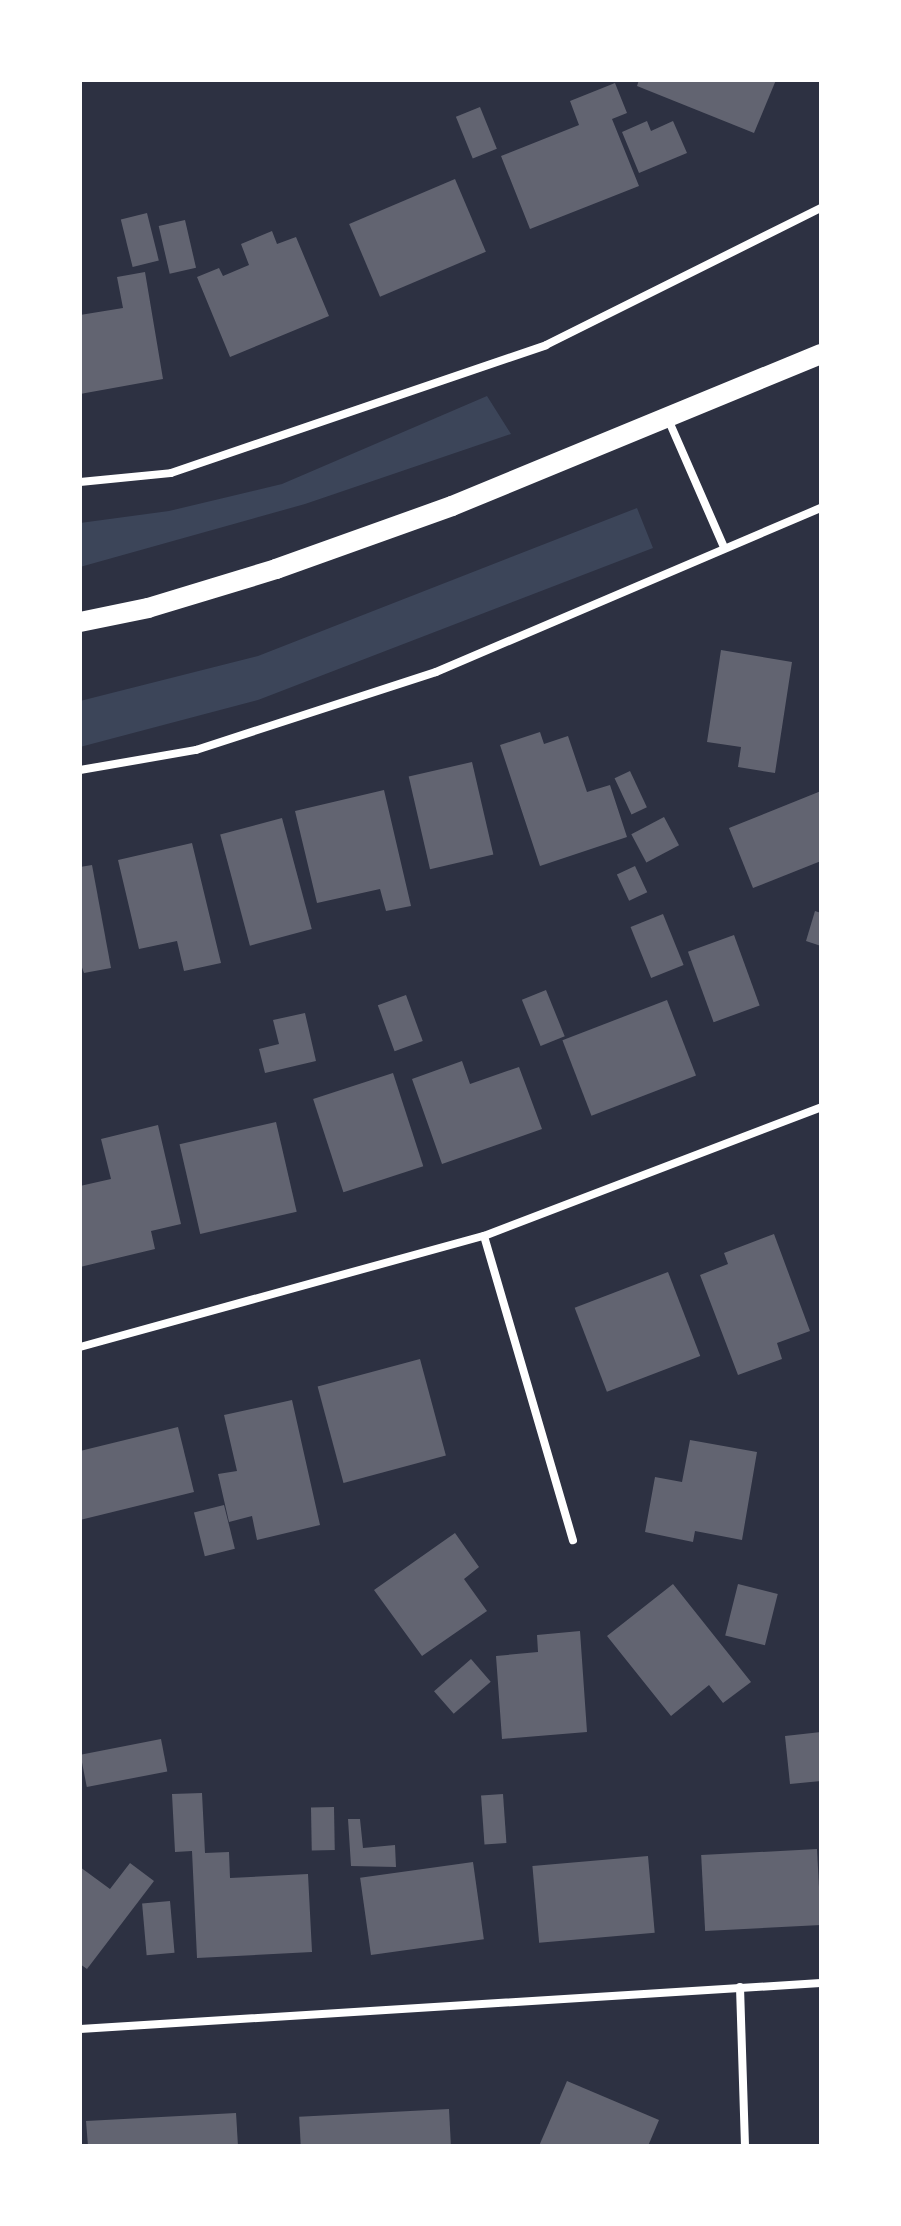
<!DOCTYPE html>
<style>
body{margin:0}
#map{position:relative;width:901px;height:2226px;overflow:hidden;background:#2d3142;font-family:"Work Sans",sans-serif}
div>[style]{position:absolute}
.green>*{inset:0;background:#3c4559}
.building>*{inset:0;background:#626471;transform-origin:0 0}
.minor>*{height:8px;margin:-4px;padding:0 4px;transform-origin:4px;border-radius:4px;background:#fff}
.primary>*{height:20px;margin:-10px;padding:0 10px;transform-origin:10px;border-radius:10px;background:#fff}
span{translate:-50% -50%;white-space:nowrap;text-align:center;line-height:1.15;-webkit-text-stroke:6px #fff;paint-order:stroke}
.frame{position:absolute;inset:0;border:82px solid #fff;pointer-events:none}
</style>
<div id="map">
<div class="green">
<div style="clip-path:polygon(487px 396px,511px 434px,305px 504px,80px 567px,80px 523px,169px 511px,282px 484px)"></div>
<div style="clip-path:polygon(637px 508px,653px 548px,258px 700px,80px 747px,80px 701px,258px 656px)"></div>
</div>
<div class="building">
<div style="clip-path:polygon(639px 80px,776px 80px,754px 133px,637px 86px)"></div>
<div style="clip-path:polygon(615px 83px,627px 113px,612px 119px,639px 186px,530px 229px,501px 156px,579px 125px,570px 101px)"></div>
<div style="left:480px;top:107px;width:45px;height:26px;rotate:68deg"></div>
<div style="clip-path:polygon(647px 121px,651px 131px,673px 121px,687px 153px,639px 173px,622px 132px)"></div>
<div style="left:455px;top:179px;width:79px;height:115px;rotate:67deg"></div>
<div style="left:147px;top:213px;width:49px;height:27px;rotate:76deg"></div>
<div style="left:185px;top:220px;width:49px;height:27px;rotate:77deg"></div>
<div style="clip-path:polygon(272px 231px,277px 244px,296px 237px,329px 316px,230px 357px,197px 277px,219px 268px,223px 276px,249px 265px,241px 244px)"></div>
<div style="clip-path:polygon(145px 272px,163px 379px,80px 394px,80px 315px,123px 308px,117px 277px)"></div>
<div style="clip-path:polygon(721px 650px,792px 662px,775px 773px,738px 767px,741px 747px,707px 742px)"></div>
<div style="clip-path:polygon(540px 732px,544px 744px,568px 736px,587px 792px,610px 785px,627px 837px,540px 866px,500px 745px)"></div>
<div style="left:472px;top:762px;width:95px;height:65px;rotate:77deg"></div>
<div style="left:630px;top:771px;width:40px;height:17px;rotate:65deg"></div>
<div style="clip-path:polygon(384px 790px,411px 906px,386px 911px,380px 889px,317px 903px,295px 811px)"></div>
<div style="clip-path:polygon(821px 791px,821px 861px,753px 888px,729px 828px)"></div>
<div style="left:664px;top:817px;width:32px;height:37px;rotate:62deg"></div>
<div style="left:282px;top:818px;width:115px;height:64px;rotate:75deg"></div>
<div style="clip-path:polygon(192px 843px,221px 963px,184px 971px,177px 941px,139px 949px,118px 860px)"></div>
<div style="clip-path:polygon(92px 865px,111px 968px,84px 973px,80px 962px,80px 867px)"></div>
<div style="left:635px;top:866px;width:29px;height:20px;rotate:65deg"></div>
<div style="clip-path:polygon(815px 911px,821px 913px,821px 946px,806px 941px)"></div>
<div style="left:663px;top:914px;width:55px;height:35px;rotate:68deg"></div>
<div style="left:734px;top:935px;width:75px;height:49px;rotate:70deg"></div>
<div style="left:546px;top:990px;width:50px;height:26px;rotate:68deg"></div>
<div style="left:406px;top:995px;width:49px;height:30px;rotate:70deg"></div>
<div style="left:667px;top:1000px;width:81px;height:112px;rotate:69deg"></div>
<div style="clip-path:polygon(305px 1013px,316px 1061px,265px 1073px,259px 1049px,279px 1044px,273px 1020px)"></div>
<div style="clip-path:polygon(462px 1061px,470px 1084px,519px 1067px,542px 1129px,442px 1164px,412px 1079px)"></div>
<div style="left:393px;top:1073px;width:98px;height:84px;rotate:72deg"></div>
<div style="left:276px;top:1122px;width:92px;height:99px;rotate:77deg"></div>
<div style="clip-path:polygon(158px 1125px,181px 1224px,151px 1231px,155px 1249px,80px 1267px,80px 1186px,111px 1179px,101px 1139px)"></div>
<div style="clip-path:polygon(774px 1234px,810px 1331px,777px 1343px,782px 1359px,738px 1375px,700px 1275px,728px 1264px,724px 1253px)"></div>
<div style="left:668px;top:1272px;width:90px;height:100px;rotate:69deg"></div>
<div style="left:420px;top:1359px;width:100px;height:106px;rotate:75deg"></div>
<div style="clip-path:polygon(292px 1400px,320px 1525px,257px 1540px,252px 1516px,229px 1522px,218px 1474px,237px 1471px,224px 1415px)"></div>
<div style="clip-path:polygon(178px 1427px,194px 1492px,80px 1520px,80px 1451px)"></div>
<div style="clip-path:polygon(690px 1440px,757px 1452px,742px 1540px,695px 1531px,693px 1542px,645px 1532px,655px 1477px,682px 1482px)"></div>
<div style="left:224px;top:1505px;width:45px;height:31px;rotate:76deg"></div>
<div style="clip-path:polygon(455px 1533px,479px 1567px,464px 1579px,487px 1611px,422px 1656px,374px 1590px)"></div>
<div style="clip-path:polygon(673px 1584px,751px 1682px,723px 1703px,709px 1685px,671px 1716px,607px 1636px)"></div>
<div style="left:738px;top:1584px;width:41px;height:53px;rotate:14deg"></div>
<div style="clip-path:polygon(580px 1631px,587px 1732px,502px 1739px,496px 1656px,538px 1652px,537px 1635px)"></div>
<div style="left:471px;top:1659px;width:30px;height:49px;rotate:49deg"></div>
<div style="clip-path:polygon(821px 1732px,821px 1781px,790px 1784px,785px 1736px)"></div>
<div style="left:161px;top:1739px;width:33px;height:82px;rotate:79deg"></div>
<div style="clip-path:polygon(202px 1793px,205px 1853px,229px 1852px,230px 1878px,308px 1874px,312px 1952px,197px 1958px,192px 1851px,175px 1852px,172px 1794px)"></div>
<div style="left:503px;top:1794px;width:49px;height:22px;rotate:86deg"></div>
<div style="left:334px;top:1807px;width:43px;height:23px;rotate:89deg"></div>
<div style="clip-path:polygon(348px 1819px,360px 1819px,363px 1848px,395px 1845px,396px 1867px,351px 1866px)"></div>
<div style="left:817px;top:1849px;width:76px;height:116px;rotate:87deg"></div>
<div style="left:648px;top:1856px;width:77px;height:116px;rotate:85deg"></div>
<div style="left:473px;top:1862px;width:78px;height:114px;rotate:82deg"></div>
<div style="clip-path:polygon(130px 1863px,154px 1881px,87px 1969px,80px 1964px,80px 1867px,110px 1889px)"></div>
<div style="left:170px;top:1901px;width:52px;height:28px;rotate:85deg"></div>
<div style="clip-path:polygon(567px 2081px,659px 2120px,648px 2146px,539px 2146px)"></div>
<div style="left:449px;top:2109px;width:37px;height:150px;rotate:87deg"></div>
<div style="clip-path:polygon(236px 2113px,238px 2146px,88px 2146px,86px 2121px)"></div>
</div>
<div class="minor">
<div style="left:668px;top:419px;width:140px;rotate:66.4deg"></div>
<div style="left:80px;top:482px;width:91px;rotate:-5.6deg"></div>
<div style="left:171px;top:473px;width:396px;rotate:-18.8deg"></div>
<div style="left:546px;top:345px;width:307px;rotate:-26.5deg"></div>
<div style="left:80px;top:770px;width:118px;rotate:-9.8deg"></div>
<div style="left:196px;top:750px;width:252px;rotate:-18deg"></div>
<div style="left:436px;top:672px;width:418px;rotate:-23.1deg"></div>
<div style="left:484px;top:1236px;width:317px;rotate:73.7deg"></div>
<div style="left:80px;top:1347px;width:419px;rotate:-15.4deg"></div>
<div style="left:484px;top:1236px;width:361px;rotate:-20.9deg"></div>
<div style="left:740px;top:1987px;width:159px;rotate:88.2deg"></div>
<div style="left:80px;top:2029px;width:742px;rotate:-3.55deg"></div>
</div>
<div class="primary">
<div style="left:80px;top:622px;width:69px;rotate:-11.6deg"></div>
<div style="left:148px;top:608px;width:134px;rotate:-16.9deg"></div>
<div style="left:276px;top:569px;width:187px;rotate:-19.7deg"></div>
<div style="left:452px;top:506px;width:399px;rotate:-22.4deg"></div>
</div>
<div class="frame"></div>
</div>
